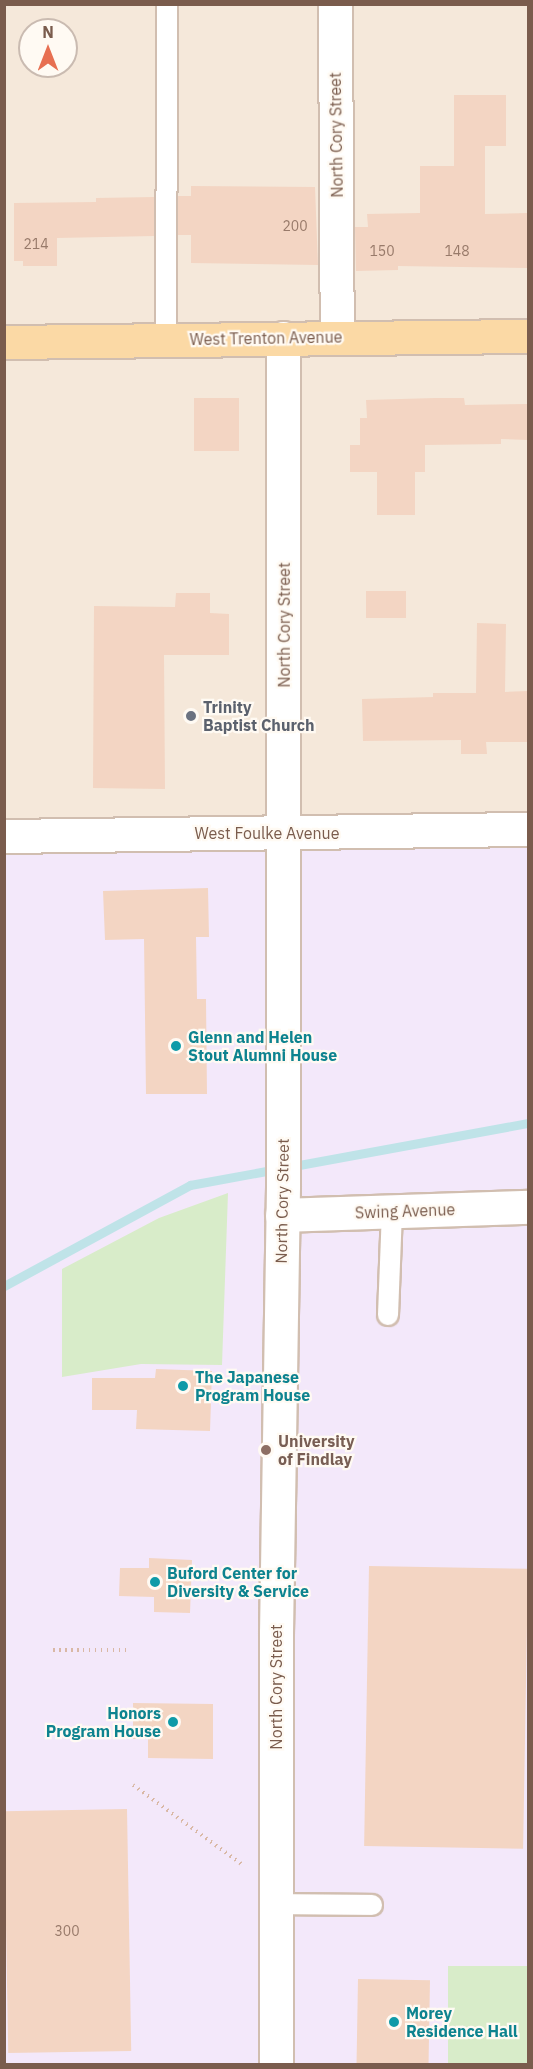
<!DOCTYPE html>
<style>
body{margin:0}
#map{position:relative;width:533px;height:2069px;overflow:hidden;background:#fdf6ec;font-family:"IBM Plex Sans",sans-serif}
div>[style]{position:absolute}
.residential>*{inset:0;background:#f5e8da}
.education>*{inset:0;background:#f3e8fa;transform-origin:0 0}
.green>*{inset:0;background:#d8ecc9;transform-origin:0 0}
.stream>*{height:9px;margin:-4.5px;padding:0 4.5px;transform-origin:4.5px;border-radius:4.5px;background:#bfe3e8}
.building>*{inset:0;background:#f3d5c3;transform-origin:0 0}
.path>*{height:4px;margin-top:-2px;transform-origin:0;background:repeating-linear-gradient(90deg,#d9b8a5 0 1.5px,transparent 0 6px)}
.roads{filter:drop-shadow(2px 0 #d1beb0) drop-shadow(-2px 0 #d1beb0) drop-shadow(0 2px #d1beb0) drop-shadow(0 -2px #d1beb0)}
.service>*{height:20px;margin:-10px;padding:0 10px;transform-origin:10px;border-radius:10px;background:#fff}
.minor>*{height:33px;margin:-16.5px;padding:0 16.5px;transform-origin:16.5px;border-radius:16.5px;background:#fff}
.tertiary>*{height:33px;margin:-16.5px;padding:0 16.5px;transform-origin:16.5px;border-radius:16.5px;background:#fff}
.primary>*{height:33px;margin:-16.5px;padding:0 16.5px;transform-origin:16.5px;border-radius:16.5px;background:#fbd9a5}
.dots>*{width:16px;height:16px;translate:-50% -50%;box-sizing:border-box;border:3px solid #fffaf3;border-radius:50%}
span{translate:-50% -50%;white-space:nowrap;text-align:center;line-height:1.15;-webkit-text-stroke:4.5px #fffaf3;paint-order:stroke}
.number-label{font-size:14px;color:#987a6a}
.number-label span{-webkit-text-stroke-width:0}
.street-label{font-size:16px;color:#7a5c4d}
.worship-label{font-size:16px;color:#5b616d;font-weight:700}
.left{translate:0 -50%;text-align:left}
.culture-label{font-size:16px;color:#0d838f;font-weight:700}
.right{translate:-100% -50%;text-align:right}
.education-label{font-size:16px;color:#785e54;font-weight:700}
.frame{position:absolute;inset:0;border:6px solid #7a5c4d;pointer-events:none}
.north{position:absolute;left:18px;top:18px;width:60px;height:60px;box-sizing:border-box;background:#fffaf3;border:2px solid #cabbb1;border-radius:50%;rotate:0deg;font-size:16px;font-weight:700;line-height:24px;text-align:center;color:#7a5c4d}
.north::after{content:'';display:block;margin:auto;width:21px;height:27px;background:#e76f51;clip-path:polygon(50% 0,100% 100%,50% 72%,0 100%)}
</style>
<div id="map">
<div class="residential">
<div style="clip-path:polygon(evenodd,4px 5px,528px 5px,528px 829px,5px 836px,4px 5px,30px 30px,66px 30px,66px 66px,30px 66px,30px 30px)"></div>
</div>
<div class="education">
<div style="left:528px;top:829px;width:1235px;height:524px;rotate:90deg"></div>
</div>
<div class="green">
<div style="clip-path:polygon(228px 1193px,222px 1365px,141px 1364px,62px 1377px,62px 1269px,159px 1218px)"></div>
<div style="left:448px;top:1966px;width:80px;height:98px"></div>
</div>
<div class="stream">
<div style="left:4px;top:1286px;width:212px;rotate:-28.5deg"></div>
<div style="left:190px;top:1185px;width:344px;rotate:-10.4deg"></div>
</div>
<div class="building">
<div style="clip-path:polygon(454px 95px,506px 95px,506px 146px,485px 146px,485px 214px,528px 213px,528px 268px,398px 266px,398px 270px,356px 271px,355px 227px,368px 227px,367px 214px,420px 213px,420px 166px,454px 166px)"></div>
<div style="clip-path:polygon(191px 186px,315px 187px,318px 265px,191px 263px,191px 235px,178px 235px,178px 196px,191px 196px)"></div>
<div style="clip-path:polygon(154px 197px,154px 236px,57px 238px,57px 266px,23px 266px,23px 261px,14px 261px,14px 203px,96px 202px,96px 198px)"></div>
<div style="left:194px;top:398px;width:45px;height:53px"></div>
<div style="clip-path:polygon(435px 398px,464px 398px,465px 405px,528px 404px,528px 440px,501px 439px,501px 444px,425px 445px,425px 472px,415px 472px,415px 515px,377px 515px,377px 472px,350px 472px,350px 445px,360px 445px,360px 418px,367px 418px,366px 400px)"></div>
<div style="left:366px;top:591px;width:40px;height:27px"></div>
<div style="clip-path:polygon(176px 593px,210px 593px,210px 613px,229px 614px,229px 655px,164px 655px,165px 789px,93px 788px,94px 606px,175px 607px)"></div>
<div style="clip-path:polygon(477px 623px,506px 624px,505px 692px,528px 691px,528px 742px,486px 742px,487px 754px,461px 754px,461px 740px,363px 741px,362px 699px,433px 697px,433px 693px,476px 693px)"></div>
<div style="clip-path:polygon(208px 888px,209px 937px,196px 937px,197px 999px,206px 999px,207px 1094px,146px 1094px,144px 939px,105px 940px,103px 891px)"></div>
<div style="clip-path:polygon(156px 1369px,212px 1371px,210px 1431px,136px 1429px,137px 1410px,92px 1410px,92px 1378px,155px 1378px)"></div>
<div style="clip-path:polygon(149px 1558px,192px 1560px,190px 1613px,154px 1612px,154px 1597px,119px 1596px,120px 1568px,149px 1568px)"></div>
<div style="left:369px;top:1566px;width:159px;height:280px;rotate:1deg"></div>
<div style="clip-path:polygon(133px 1703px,213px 1704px,213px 1759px,148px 1758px,148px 1739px,133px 1739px)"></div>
<div style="left:127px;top:1809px;width:242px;height:123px;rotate:89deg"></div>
<div style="left:358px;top:1979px;width:72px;height:85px;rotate:1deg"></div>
</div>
<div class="path">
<div style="left:53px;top:1650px;width:75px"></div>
<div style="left:133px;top:1785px;width:137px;rotate:36.1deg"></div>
</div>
<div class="roads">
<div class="service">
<div style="left:166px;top:340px;width:336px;rotate:-89.8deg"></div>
<div style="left:388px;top:1315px;width:104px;rotate:-87.8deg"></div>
<div style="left:276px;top:1904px;width:96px;rotate:0.6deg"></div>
</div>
<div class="minor">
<div style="left:335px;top:4px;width:333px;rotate:89.7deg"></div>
</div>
<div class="tertiary">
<div style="left:4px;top:836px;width:524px;rotate:-0.77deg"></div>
<div style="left:282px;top:1215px;width:246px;rotate:-1.9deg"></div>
<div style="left:276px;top:2064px;width:431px;rotate:-90deg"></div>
<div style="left:276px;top:1633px;width:448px;rotate:-89.1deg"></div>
<div style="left:283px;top:1185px;width:847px;rotate:-90deg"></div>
</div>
<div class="primary">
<div style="left:4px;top:342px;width:524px;rotate:-0.66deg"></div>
</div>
</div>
<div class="dots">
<div style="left:191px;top:716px;background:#6b7280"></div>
<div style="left:176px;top:1046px;background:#0f9aa8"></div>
<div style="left:183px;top:1386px;background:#0f9aa8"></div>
<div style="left:266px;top:1450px;background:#8d6e63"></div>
<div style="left:155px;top:1582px;background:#0f9aa8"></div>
<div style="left:173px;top:1722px;background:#0f9aa8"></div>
<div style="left:394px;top:2022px;background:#0f9aa8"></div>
</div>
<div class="number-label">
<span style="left:295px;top:226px">200</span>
<span style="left:36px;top:244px">214</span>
<span style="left:382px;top:251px">150</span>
<span style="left:457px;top:251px">148</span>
<span style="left:67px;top:1931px">300</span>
</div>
<div class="street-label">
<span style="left:336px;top:135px;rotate:-91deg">North Cory Street</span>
<span style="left:266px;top:338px;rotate:-1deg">West Trenton Avenue</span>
<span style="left:284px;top:625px;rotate:-90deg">North Cory Street</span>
<span style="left:267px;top:833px">West Foulke Avenue</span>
<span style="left:282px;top:1201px;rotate:-89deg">North Cory Street</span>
<span style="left:405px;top:1211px;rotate:-2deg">Swing Avenue</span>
<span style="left:276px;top:1687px;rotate:-90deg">North Cory Street</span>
</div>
<div class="worship-label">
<span class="left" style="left:203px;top:716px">Trinity<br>Baptist Church</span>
</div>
<div class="culture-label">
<span class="left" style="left:188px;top:1046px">Glenn and Helen<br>Stout Alumni House</span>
<span class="left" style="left:195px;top:1386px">The Japanese<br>Program House</span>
<span class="left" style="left:167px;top:1582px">Buford Center for<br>Diversity &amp; Service</span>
<span class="right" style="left:161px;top:1722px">Honors<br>Program House</span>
<span class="left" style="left:406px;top:2022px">Morey<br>Residence Hall</span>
</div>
<div class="education-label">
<span class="left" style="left:278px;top:1450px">University<br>of Findlay</span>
</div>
<div class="frame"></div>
<div class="north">N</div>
</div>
